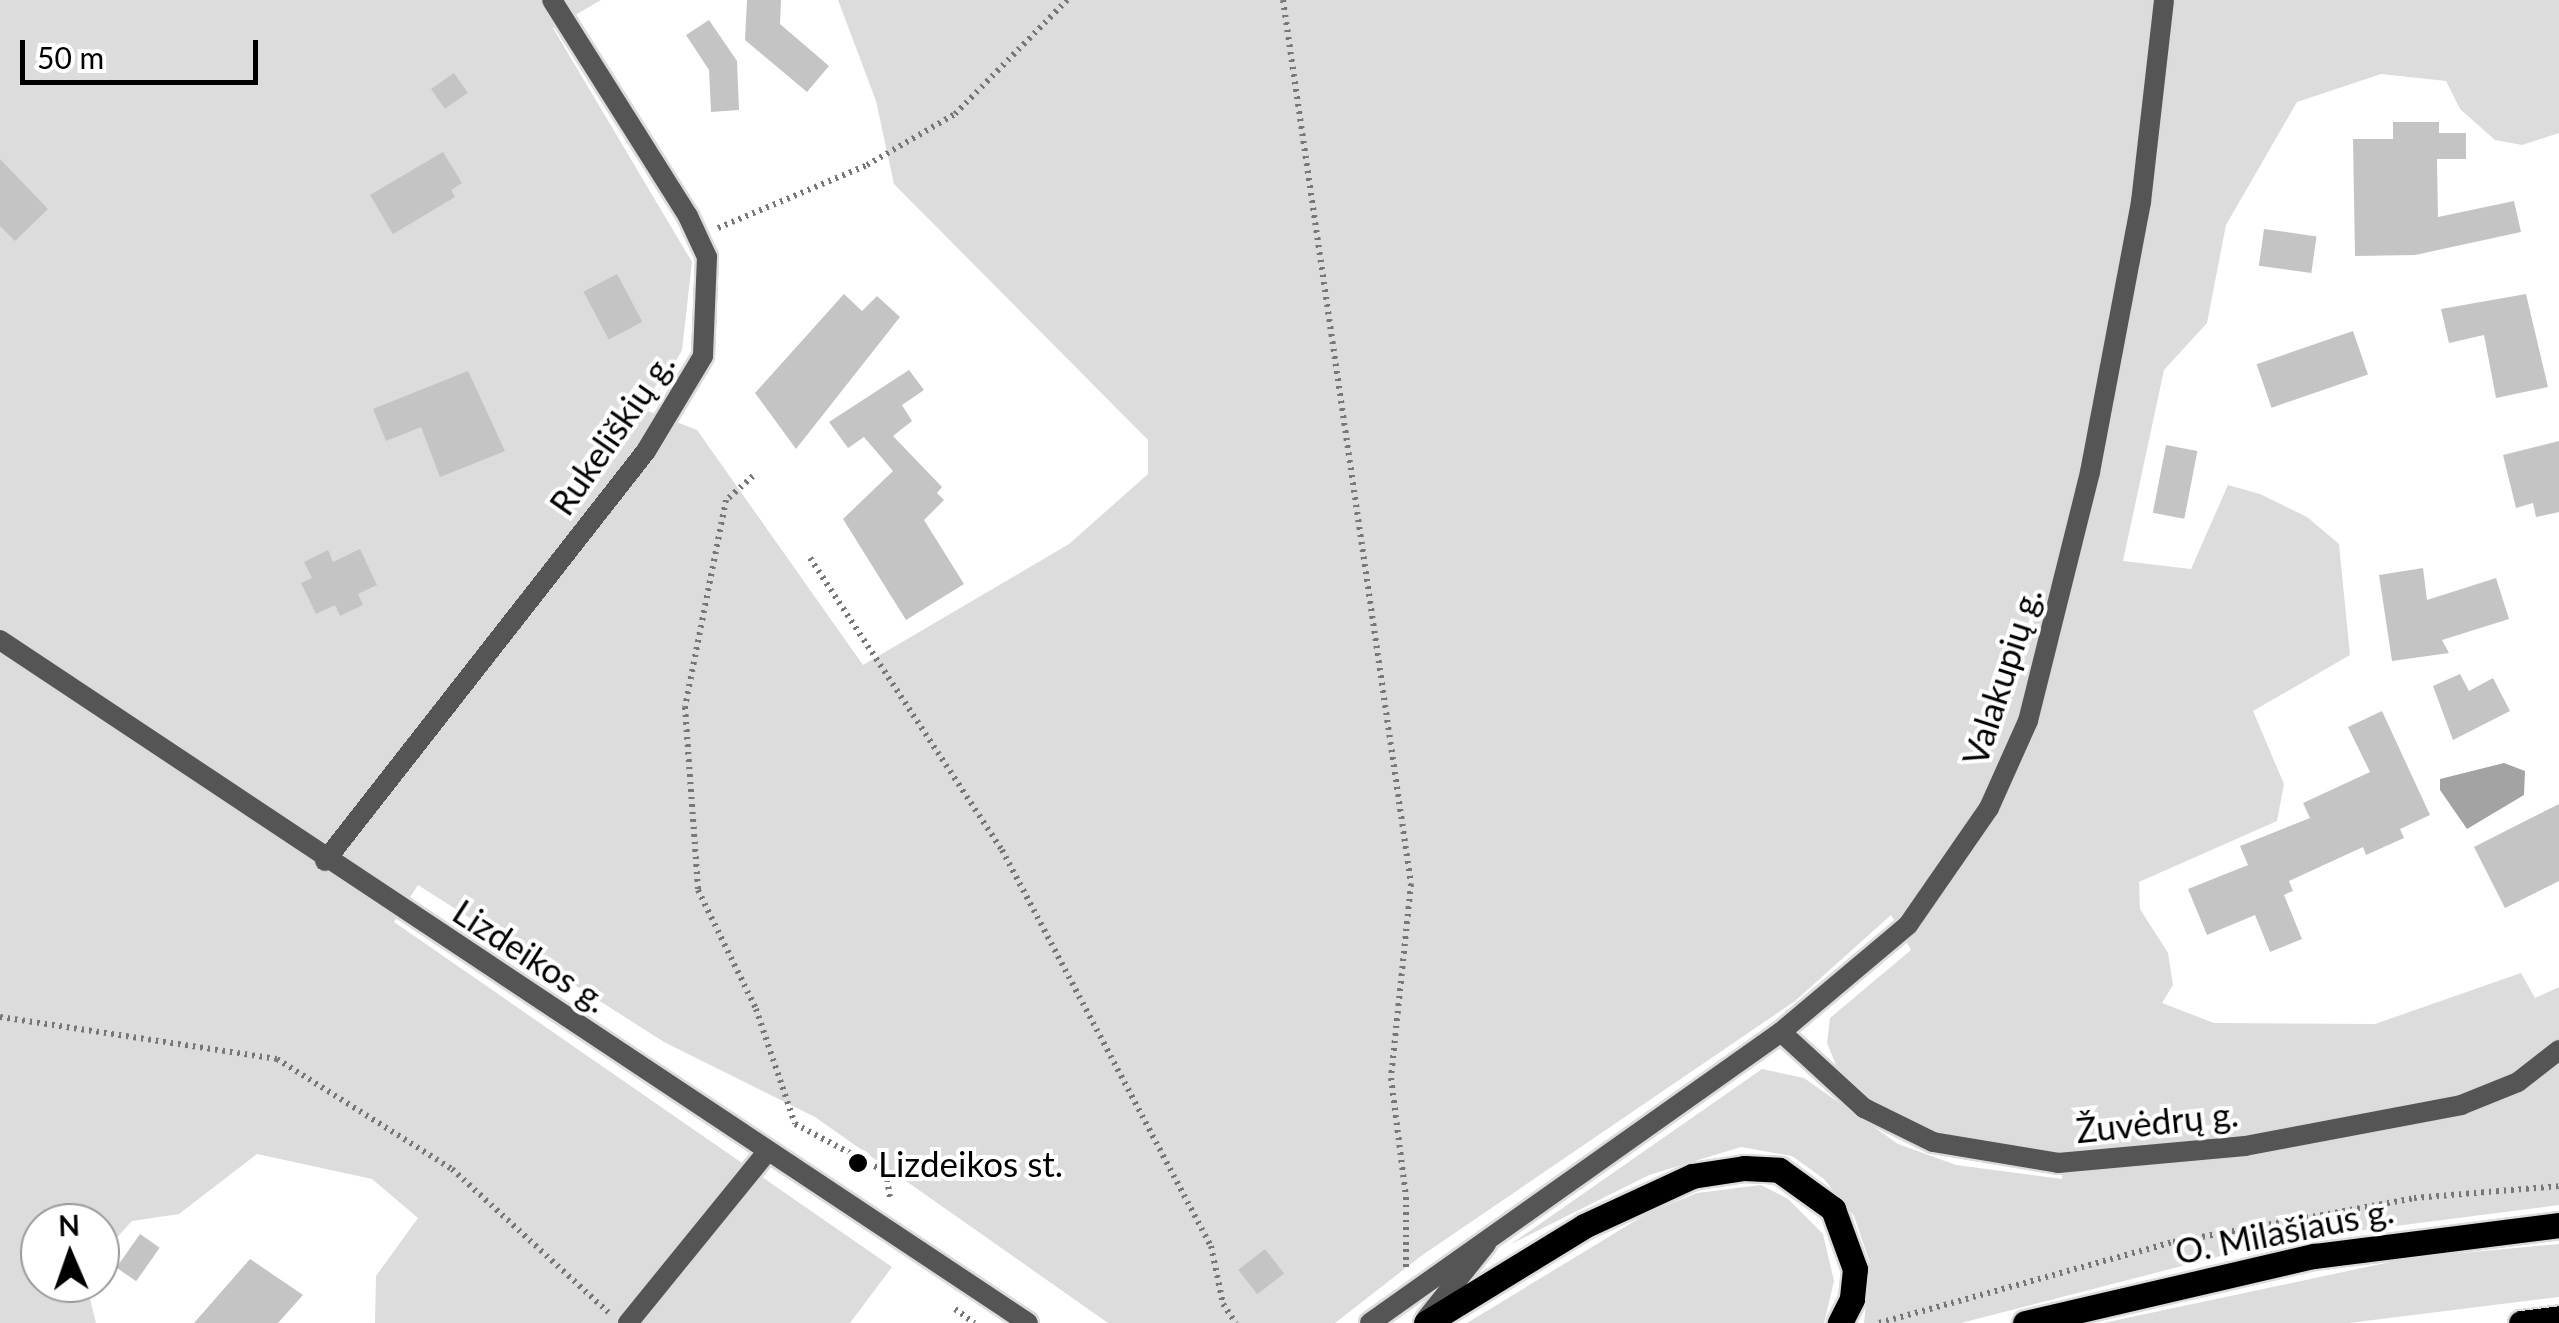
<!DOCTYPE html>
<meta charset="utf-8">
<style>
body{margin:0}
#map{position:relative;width:2559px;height:1323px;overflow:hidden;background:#fff;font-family:Lato,sans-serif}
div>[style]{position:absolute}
.green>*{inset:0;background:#dcdcdc}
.water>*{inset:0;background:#a3a3a3}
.building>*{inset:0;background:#c4c4c4;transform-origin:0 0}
.path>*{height:6px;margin-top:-3px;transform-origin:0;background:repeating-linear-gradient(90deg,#777 0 2.5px,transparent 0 7.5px)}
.roads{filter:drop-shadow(2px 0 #dbdbdb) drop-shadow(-2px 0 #dbdbdb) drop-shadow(0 2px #dbdbdb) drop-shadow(0 -2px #dbdbdb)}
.street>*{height:20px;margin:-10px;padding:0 10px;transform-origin:10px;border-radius:10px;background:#555}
.primary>*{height:25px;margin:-12.5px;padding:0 12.5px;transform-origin:12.5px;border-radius:12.5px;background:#000}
.dots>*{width:28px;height:28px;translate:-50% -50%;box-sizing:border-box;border:5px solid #fff;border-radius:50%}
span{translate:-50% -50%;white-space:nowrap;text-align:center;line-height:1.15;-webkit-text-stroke:8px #fff;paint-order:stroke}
.street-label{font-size:35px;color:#000}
.poi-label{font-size:35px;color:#000}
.left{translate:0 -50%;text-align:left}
.north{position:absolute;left:20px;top:1203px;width:100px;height:100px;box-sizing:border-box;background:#fff;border:2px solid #999;border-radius:50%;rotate:358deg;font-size:28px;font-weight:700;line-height:40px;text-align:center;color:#000}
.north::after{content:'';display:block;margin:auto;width:35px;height:45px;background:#000;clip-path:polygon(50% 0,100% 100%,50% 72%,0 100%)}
.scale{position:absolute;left:20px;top:40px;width:238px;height:45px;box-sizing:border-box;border:5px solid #000;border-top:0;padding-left:12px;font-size:30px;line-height:35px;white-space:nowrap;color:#000;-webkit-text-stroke:8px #fff;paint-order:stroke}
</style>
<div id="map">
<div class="green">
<div style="clip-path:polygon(0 0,601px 0,553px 28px,692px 262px,682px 350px,648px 411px,697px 430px,863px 665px,1069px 544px,1148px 474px,1148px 440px,894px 184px,876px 101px,838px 0,2559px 0,2559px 133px,2522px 145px,2495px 140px,2460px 109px,2446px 81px,2381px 74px,2297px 102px,2226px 225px,2207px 323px,2164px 370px,2123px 561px,2191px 569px,2228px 485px,2260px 494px,2307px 517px,2339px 544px,2350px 655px,2253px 711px,2284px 784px,2277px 821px,2139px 882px,2140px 909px,2168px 953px,2173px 985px,2162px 1003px,2214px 1023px,2375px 1024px,2521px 973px,2535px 998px,2559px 987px,2559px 1205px,2279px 1241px,1961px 1323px,1864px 1323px,1870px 1263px,1854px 1216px,1824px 1179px,1792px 1156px,1741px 1147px,1649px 1175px,1511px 1244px,1762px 1069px,1804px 1078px,1898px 1144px,1956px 1165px,2062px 1179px,2061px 1152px,1983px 1147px,1917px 1127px,1867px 1102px,1836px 1065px,1827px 1043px,1830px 1018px,1911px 950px,1891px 915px,1795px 1001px,1421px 1256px,1335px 1323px,1108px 1323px,815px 1117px,664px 1042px,418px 885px,394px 922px,892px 1267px,850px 1323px,375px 1323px,376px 1276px,418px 1218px,372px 1179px,257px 1154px,179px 1214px,132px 1221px,100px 1256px,100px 1223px,40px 1223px,40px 1283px,86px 1283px,96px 1323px,0 1323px)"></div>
<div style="clip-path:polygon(1761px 1185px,1788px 1199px,1823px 1234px,1834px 1281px,1824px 1323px,1467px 1323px,1648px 1213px,1697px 1193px)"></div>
<div style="clip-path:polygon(2559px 1244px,2559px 1297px,2349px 1323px,2103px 1323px,2409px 1258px)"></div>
</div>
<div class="water">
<div style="clip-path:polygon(2504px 763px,2525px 771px,2524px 795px,2467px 829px,2440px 790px,2440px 779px)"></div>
</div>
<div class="building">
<div style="clip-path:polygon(747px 0,781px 0,780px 24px,829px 66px,807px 92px,745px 40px)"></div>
<div style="clip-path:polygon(709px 20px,737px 61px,739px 110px,711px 112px,709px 70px,686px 35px)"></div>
<div style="left:454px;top:73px;width:24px;height:28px;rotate:55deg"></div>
<div style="clip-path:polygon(2393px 122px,2439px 122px,2439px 133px,2466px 133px,2466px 159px,2437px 159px,2438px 217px,2514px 201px,2521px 232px,2415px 255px,2355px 256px,2353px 139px,2393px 139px)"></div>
<div style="clip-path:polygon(443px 152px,462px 183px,451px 190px,455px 197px,393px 234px,370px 195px)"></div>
<div style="clip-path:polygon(0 159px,48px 209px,15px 241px,0 226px)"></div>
<div style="left:2264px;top:229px;width:53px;height:37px;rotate:8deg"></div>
<div style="left:617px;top:274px;width:54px;height:38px;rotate:62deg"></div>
<div style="clip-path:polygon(844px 294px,862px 311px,877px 296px,900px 317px,796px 449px,755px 393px)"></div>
<div style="clip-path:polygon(2526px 294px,2548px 387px,2496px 398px,2484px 335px,2449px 343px,2441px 309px)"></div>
<div style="left:2353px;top:331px;width:46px;height:102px;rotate:71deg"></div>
<div style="clip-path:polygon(909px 370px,924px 390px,902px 405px,912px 421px,893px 436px,942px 487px,937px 493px,944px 500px,924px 520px,964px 584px,906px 620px,843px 519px,893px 471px,864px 437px,848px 448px,829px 422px)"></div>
<div style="clip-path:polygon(468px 371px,505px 451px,440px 477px,421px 427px,386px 441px,373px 409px)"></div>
<div style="clip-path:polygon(2559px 441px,2559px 512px,2536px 517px,2533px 503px,2516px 508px,2503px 455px)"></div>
<div style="left:2166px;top:445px;width:32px;height:69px;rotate:11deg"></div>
<div style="clip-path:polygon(360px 549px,377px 585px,358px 594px,363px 605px,340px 616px,335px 605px,316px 614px,301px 583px,312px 578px,304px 562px,328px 550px,333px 562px)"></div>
<div style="clip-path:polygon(2423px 568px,2427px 600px,2496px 578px,2509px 619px,2442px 640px,2449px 653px,2392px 661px,2379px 575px)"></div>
<div style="clip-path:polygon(2460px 674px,2469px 691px,2493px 678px,2510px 711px,2453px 740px,2433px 686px)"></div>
<div style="clip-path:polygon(2382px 711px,2430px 815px,2400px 829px,2404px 838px,2366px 855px,2363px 847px,2289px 881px,2293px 891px,2284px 895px,2302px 939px,2270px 952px,2255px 915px,2207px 935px,2188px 889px,2248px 865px,2240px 846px,2310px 818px,2303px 803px,2370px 772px,2348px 727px)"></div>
<div style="clip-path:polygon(2559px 804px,2559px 881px,2505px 908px,2474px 847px)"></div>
<div style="left:140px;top:1234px;width:24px;height:41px;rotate:35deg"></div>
<div style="left:1265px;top:1249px;width:31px;height:34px;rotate:52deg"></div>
<div style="clip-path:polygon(250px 1259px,303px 1295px,278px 1323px,194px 1323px)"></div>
</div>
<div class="path">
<div style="left:1283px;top:0;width:893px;rotate:81.76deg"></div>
<div style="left:1411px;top:884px;width:195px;rotate:95.9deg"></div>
<div style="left:1391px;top:1078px;width:120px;rotate:82.8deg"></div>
<div style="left:1406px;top:1197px;width:70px;rotate:90deg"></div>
<div style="left:718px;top:228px;width:162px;rotate:-22.9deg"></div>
<div style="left:867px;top:165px;width:102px;rotate:-30.1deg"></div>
<div style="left:955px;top:114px;width:160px;rotate:-45.5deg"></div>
<div style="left:753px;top:476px;width:36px;rotate:138deg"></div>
<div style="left:726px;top:500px;width:211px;rotate:101.2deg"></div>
<div style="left:685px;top:707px;width:183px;rotate:85.9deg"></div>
<div style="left:698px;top:890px;width:132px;rotate:64deg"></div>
<div style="left:756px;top:1009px;width:121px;rotate:71.3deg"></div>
<div style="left:795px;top:1124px;width:103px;rotate:27.8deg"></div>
<div style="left:886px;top:1172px;width:26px;rotate:81deg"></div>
<div style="left:810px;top:558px;width:349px;rotate:56.7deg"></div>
<div style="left:1002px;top:850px;width:448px;rotate:62.2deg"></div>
<div style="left:1211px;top:1246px;width:59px;rotate:78.3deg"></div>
<div style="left:1223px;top:1304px;width:23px;rotate:56deg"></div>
<div style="left:0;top:1017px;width:280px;rotate:8.6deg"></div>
<div style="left:277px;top:1059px;width:207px;rotate:32.2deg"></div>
<div style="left:452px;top:1169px;width:212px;rotate:42.5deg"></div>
<div style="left:955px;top:1309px;width:24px;rotate:36deg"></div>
<div style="left:1879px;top:1323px;width:305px;rotate:-15.4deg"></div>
<div style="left:2173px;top:1242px;width:245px;rotate:-10.3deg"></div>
<div style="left:2414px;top:1198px;width:145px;rotate:-4.7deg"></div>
</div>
<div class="roads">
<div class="street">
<div style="left:0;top:640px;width:1234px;rotate:33.6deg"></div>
<div style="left:325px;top:861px;width:521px;rotate:-51.94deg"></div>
<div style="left:646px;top:451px;width:111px;rotate:-59deg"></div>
<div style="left:703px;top:356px;width:99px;rotate:-87.7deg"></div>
<div style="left:707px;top:257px;width:45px;rotate:-114.9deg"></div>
<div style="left:688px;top:216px;width:255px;rotate:-122.2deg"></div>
<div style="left:1781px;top:1032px;width:113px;rotate:42.5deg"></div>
<div style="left:1864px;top:1108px;width:77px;rotate:26.2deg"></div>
<div style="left:1933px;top:1142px;width:127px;rotate:9.5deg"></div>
<div style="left:2058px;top:1163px;width:188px;rotate:-5.2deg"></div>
<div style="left:2245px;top:1146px;width:220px;rotate:-10.7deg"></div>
<div style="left:2461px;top:1105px;width:61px;rotate:-22deg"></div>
<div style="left:2518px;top:1082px;width:52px;rotate:-38deg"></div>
<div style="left:1426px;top:1319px;width:96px;rotate:-51.3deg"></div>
<div style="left:628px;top:1323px;width:222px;rotate:-50.9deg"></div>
<div style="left:1370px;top:1323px;width:504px;rotate:-35.3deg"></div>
<div style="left:1781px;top:1032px;width:166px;rotate:-40.1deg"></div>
<div style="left:1908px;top:925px;width:142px;rotate:-55.3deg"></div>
<div style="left:1989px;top:808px;width:95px;rotate:-65.9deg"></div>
<div style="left:2028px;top:721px;width:257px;rotate:-76deg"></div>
<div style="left:2090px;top:472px;width:275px;rotate:-79.3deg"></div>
<div style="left:2141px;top:202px;width:203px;rotate:-83.5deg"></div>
</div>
<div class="primary">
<div style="left:1426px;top:1323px;width:185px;rotate:-31.5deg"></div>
<div style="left:1584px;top:1226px;width:119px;rotate:-24.8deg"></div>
<div style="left:1692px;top:1176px;width:53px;rotate:-8.7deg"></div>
<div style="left:1744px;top:1168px;width:35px;rotate:3deg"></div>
<div style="left:1779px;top:1170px;width:67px;rotate:35.8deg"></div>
<div style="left:1833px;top:1209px;width:64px;rotate:69.9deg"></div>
<div style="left:1855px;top:1269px;width:30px;rotate:96deg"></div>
<div style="left:1852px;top:1299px;width:27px;rotate:117deg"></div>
<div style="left:2025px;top:1323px;width:297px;rotate:-13.1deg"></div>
<div style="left:2314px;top:1256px;width:247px;rotate:-7.2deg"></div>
<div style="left:2521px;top:1323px;width:38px;rotate:-7deg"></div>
</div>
</div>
<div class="dots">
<div style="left:858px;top:1163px;background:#000"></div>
</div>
<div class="street-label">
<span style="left:611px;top:433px;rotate:-55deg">Rukeliškių g.</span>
<span style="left:2001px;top:676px;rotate:-72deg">Valakupių g.</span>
<span style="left:531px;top:955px;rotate:33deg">Lizdeikos g.</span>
<span style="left:2157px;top:1121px;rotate:-6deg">Žuvėdrų g.</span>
<span style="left:2284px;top:1230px;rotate:-11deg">O. Milašiaus g.</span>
</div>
<div class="poi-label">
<span class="left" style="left:878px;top:1163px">Lizdeikos st.</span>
</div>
<div class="north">N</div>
<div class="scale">50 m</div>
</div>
